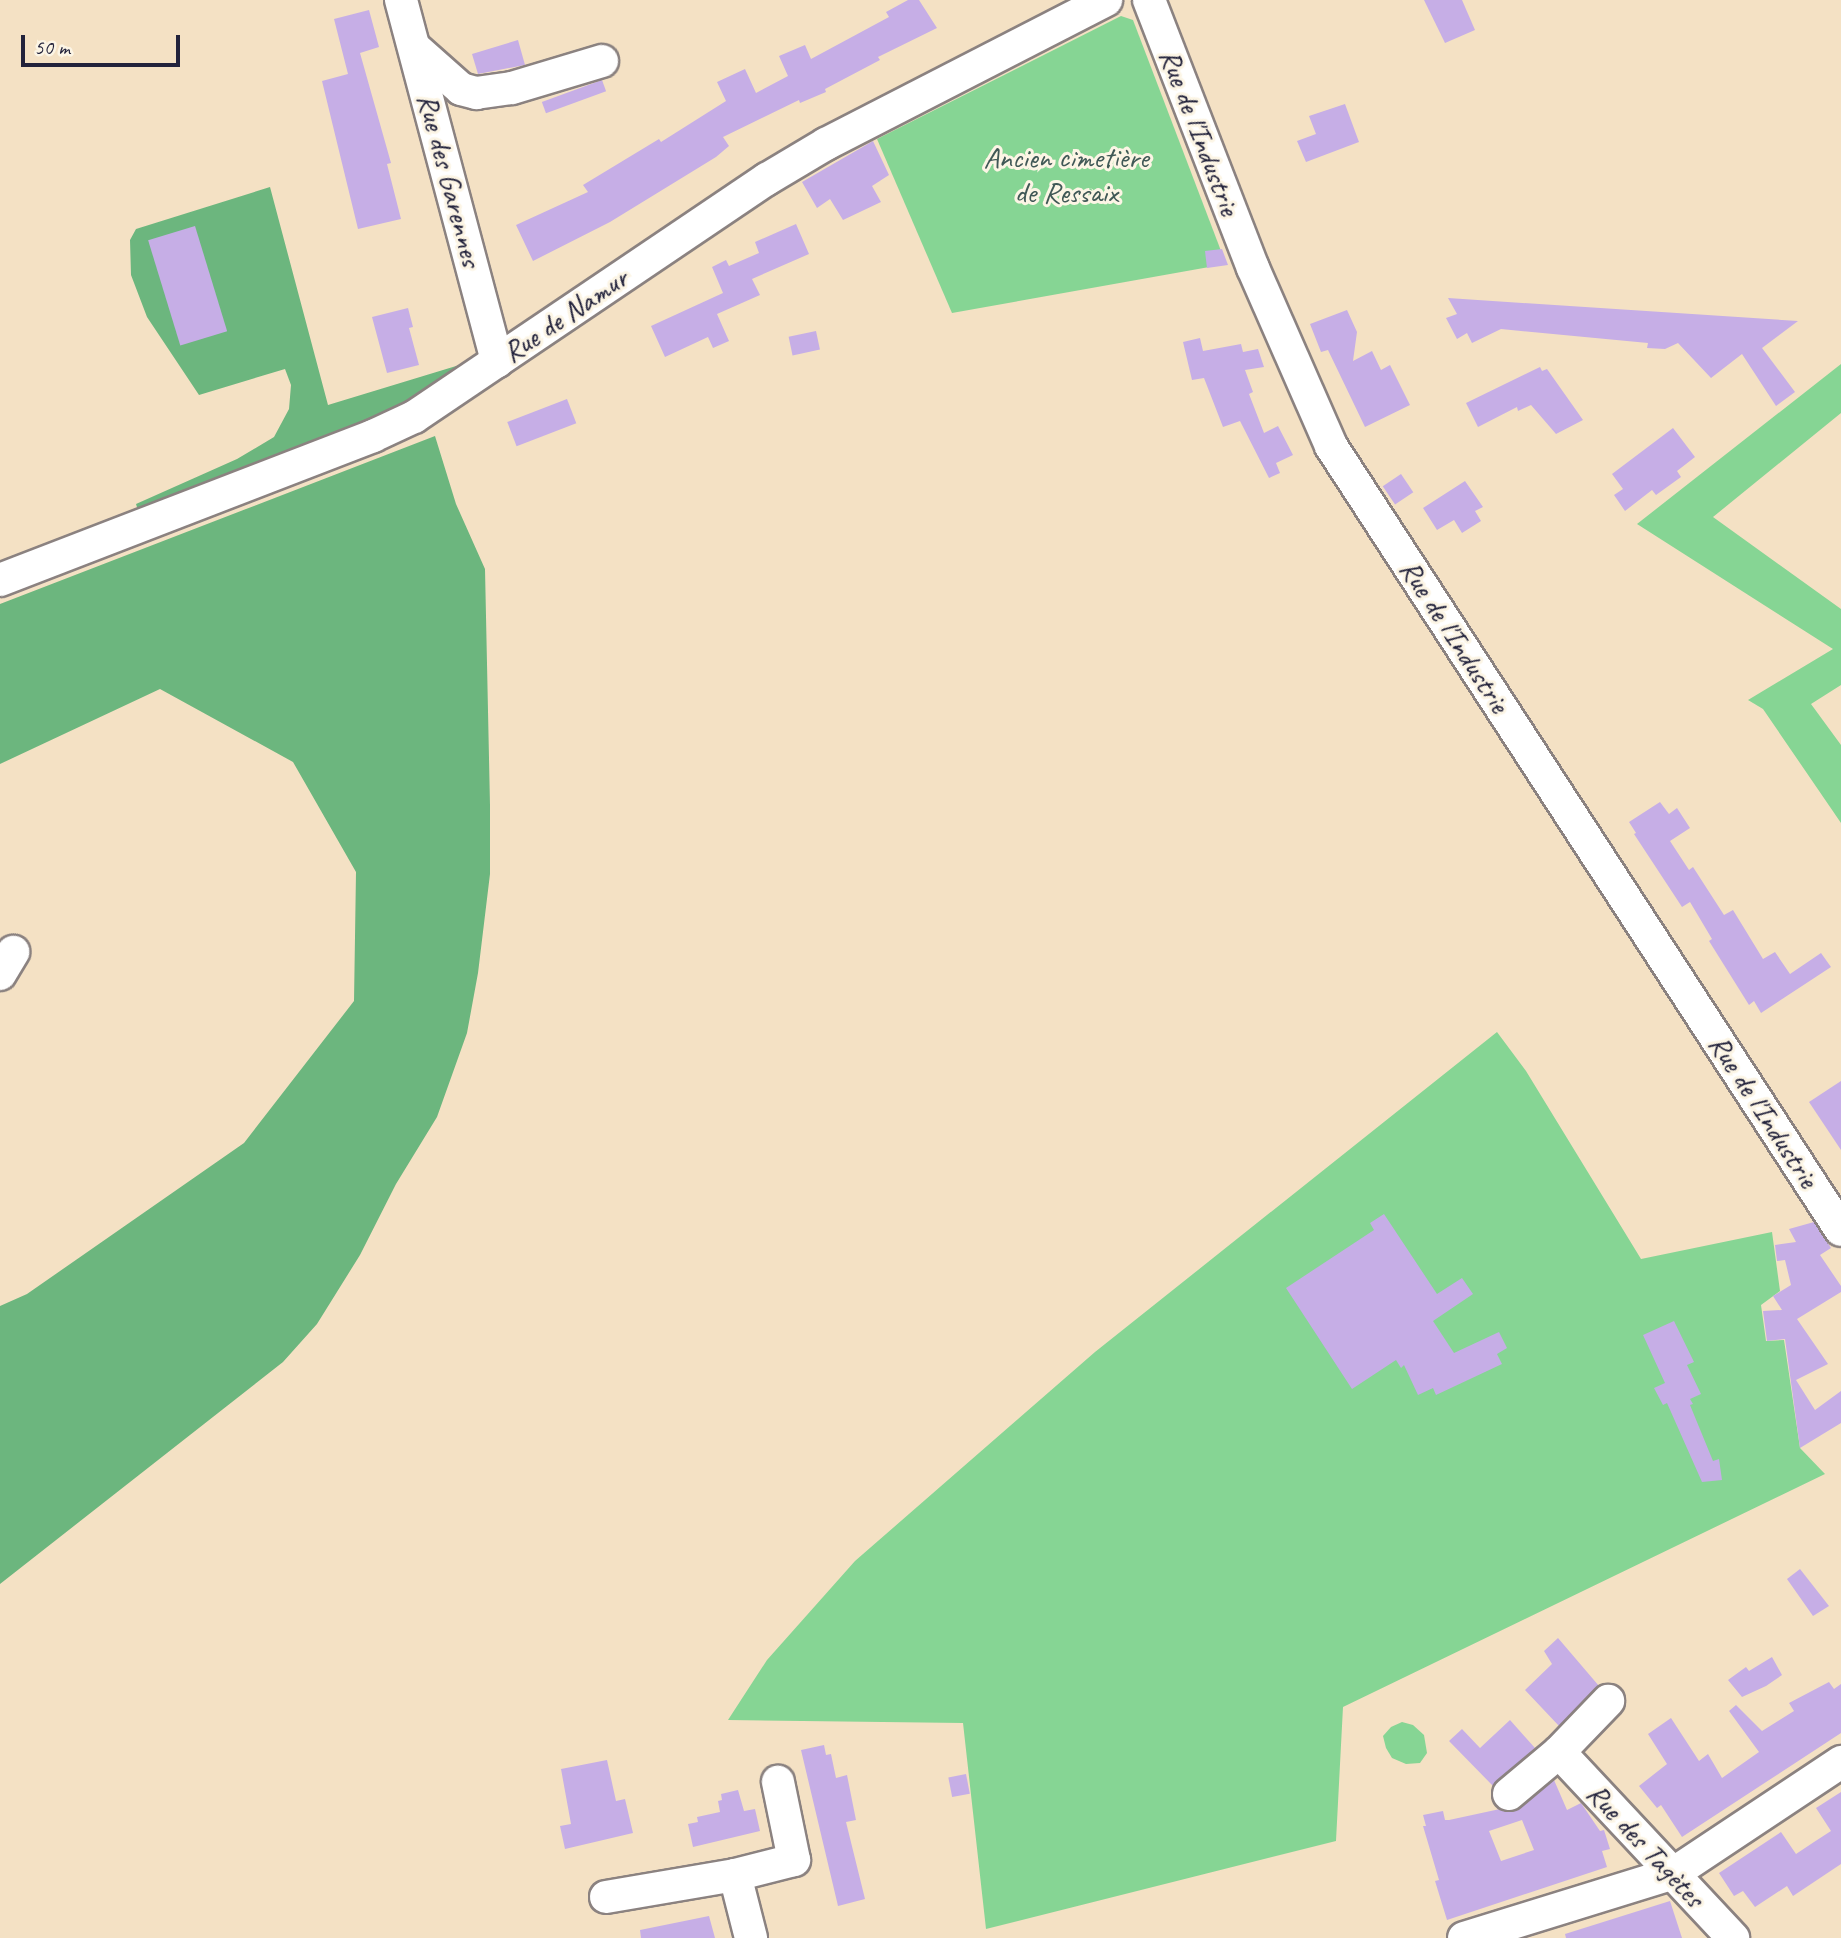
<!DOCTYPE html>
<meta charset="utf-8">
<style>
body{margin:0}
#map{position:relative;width:1841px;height:1938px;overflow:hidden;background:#f4e1c4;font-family:Caveat,sans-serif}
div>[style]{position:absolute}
.green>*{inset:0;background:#86d594}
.forest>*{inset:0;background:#6cb67e}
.building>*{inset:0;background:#c6aee6;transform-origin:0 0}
.roads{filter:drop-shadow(2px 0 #8b8280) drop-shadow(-2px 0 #8b8280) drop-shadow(0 2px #8b8280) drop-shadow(0 -2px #8b8280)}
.minor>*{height:32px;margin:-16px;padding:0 16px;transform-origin:16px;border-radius:16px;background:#fff}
span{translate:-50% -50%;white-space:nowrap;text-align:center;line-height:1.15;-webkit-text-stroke:6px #fcf5e5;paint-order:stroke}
.street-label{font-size:30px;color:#22223b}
.park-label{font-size:30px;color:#405856}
.scale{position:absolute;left:21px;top:35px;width:159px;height:32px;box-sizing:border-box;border:4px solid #22223b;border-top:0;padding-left:9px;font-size:21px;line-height:24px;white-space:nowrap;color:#22223b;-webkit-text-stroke:5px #fcf5e5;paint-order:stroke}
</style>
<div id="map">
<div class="green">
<div style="clip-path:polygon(1121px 16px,1133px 20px,1226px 264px,952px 313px,877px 139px)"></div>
<div style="clip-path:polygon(1841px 364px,1841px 413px,1713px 517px,1841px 609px,1841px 685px,1811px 704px,1841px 745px,1841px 823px,1763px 709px,1748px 700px,1833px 649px,1637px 524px)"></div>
<div style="clip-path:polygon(1497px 1032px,1526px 1071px,1641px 1259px,1772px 1232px,1780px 1291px,1761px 1305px,1766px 1341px,1784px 1340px,1800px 1448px,1825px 1474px,1343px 1707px,1336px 1841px,986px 1929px,963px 1723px,728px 1720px,767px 1660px,855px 1561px,1095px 1352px)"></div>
<div style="clip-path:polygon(1402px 1722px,1413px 1725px,1424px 1735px,1427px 1753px,1420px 1763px,1406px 1764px,1392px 1758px,1386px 1748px,1383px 1736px,1391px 1727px)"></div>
</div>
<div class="forest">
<div style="clip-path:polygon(270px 187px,328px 405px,466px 363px,456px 383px,141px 520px,136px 504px,237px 459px,274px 437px,289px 409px,291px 385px,285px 369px,199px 395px,147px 317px,131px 275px,130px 240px,136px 229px)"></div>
<div style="clip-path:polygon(435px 436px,456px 504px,485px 569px,490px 805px,490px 874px,478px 973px,467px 1033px,437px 1117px,396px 1184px,360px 1255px,317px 1324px,283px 1362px,0 1584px,0 1306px,27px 1294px,244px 1143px,354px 1001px,356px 872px,293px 762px,160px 689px,0 764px,0 604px)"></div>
</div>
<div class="building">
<div style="clip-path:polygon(908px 0,919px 0,937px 28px,878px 57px,880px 60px,825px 89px,826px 92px,800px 103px,799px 100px,723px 137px,729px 146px,716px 157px,610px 222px,533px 261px,516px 225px,588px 192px,583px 185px,659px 139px,661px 142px,726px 101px,717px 82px,745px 69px,756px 93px,788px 76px,779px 56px,805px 45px,811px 59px,889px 17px,886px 12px)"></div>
<div style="clip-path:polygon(1424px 0,1462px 0,1475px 30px,1445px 43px)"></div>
<div style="clip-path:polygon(369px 10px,379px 47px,360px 53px,391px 163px,387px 164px,401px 219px,358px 229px,322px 81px,348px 74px,334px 19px)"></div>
<div style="clip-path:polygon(518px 40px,525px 65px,478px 74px,472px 54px)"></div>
<div style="left:602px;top:80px;width:12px;height:64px;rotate:70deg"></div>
<div style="clip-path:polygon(1345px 104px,1359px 142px,1306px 162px,1297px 141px,1316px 134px,1309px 116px)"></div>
<div style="clip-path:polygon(873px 141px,889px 175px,872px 186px,881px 202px,843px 220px,830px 199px,817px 208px,802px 182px)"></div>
<div style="clip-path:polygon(796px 224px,809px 254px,752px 279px,760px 295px,717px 314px,729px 341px,713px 348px,708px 337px,665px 357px,651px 326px,723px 293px,712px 267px,726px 260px,729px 266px,759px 253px,755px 242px)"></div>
<div style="left:195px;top:226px;width:110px;height:49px;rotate:73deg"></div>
<div style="clip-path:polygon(1222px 249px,1228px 265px,1207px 268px,1205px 251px)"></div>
<div style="clip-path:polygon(1448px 298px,1798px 321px,1762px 348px,1795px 392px,1776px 406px,1742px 354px,1711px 378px,1678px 343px,1665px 349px,1647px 348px,1648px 343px,1501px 329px,1472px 343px,1467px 333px,1457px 339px,1446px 318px,1457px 314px)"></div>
<div style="clip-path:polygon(408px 308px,413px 327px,409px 328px,419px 365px,387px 373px,372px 317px)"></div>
<div style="clip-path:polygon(1347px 310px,1357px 332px,1353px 361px,1372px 351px,1381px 370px,1390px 365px,1410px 405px,1365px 427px,1328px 350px,1321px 352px,1310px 324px)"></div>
<div style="left:816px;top:331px;width:19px;height:28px;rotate:78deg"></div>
<div style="clip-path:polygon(1200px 338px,1203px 351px,1241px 344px,1243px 352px,1258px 349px,1264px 367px,1245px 370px,1253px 392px,1249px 394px,1264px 433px,1278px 426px,1293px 455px,1276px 463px,1280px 473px,1269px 478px,1240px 421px,1223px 427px,1204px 378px,1192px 380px,1183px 342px)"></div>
<div style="clip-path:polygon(1540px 367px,1542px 371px,1547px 369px,1583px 420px,1556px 434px,1531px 405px,1518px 411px,1517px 407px,1478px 427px,1466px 403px)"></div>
<div style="left:567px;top:399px;width:26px;height:64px;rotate:69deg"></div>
<div style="clip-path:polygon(1673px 428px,1695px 457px,1677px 471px,1681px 477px,1656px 495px,1652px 490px,1625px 511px,1614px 495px,1623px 489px,1612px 474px)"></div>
<div style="left:1401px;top:474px;width:22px;height:22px;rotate:56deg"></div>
<div style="clip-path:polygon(1465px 481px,1483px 507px,1475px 511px,1481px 521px,1462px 533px,1454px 520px,1437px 530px,1423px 508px)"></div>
<div style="clip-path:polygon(1660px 802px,1669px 814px,1677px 808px,1690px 828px,1670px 841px,1689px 870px,1693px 867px,1724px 915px,1733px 910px,1763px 959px,1775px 952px,1790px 974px,1821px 953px,1831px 967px,1761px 1013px,1754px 1001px,1749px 1005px,1709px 941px,1712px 939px,1690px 902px,1682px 907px,1634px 834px,1636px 833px,1629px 822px)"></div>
<div style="clip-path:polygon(1841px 1081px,1841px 1150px,1809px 1102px)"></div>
<div style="clip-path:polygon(1384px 1214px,1437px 1294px,1462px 1278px,1473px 1294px,1433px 1321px,1454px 1353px,1499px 1332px,1507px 1348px,1497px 1354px,1502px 1364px,1436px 1395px,1433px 1388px,1418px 1395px,1404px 1365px,1401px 1368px,1396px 1360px,1352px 1389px,1286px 1288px,1374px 1230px,1370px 1223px)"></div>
<div style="clip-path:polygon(1814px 1222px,1831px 1248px,1820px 1255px,1841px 1286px,1841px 1292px,1797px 1319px,1828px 1364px,1796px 1380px,1815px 1410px,1841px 1391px,1841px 1423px,1800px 1448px,1785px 1339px,1767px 1341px,1763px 1311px,1782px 1310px,1773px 1296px,1791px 1285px,1785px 1260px,1777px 1261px,1775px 1245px,1796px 1242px,1789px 1229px)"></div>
<div style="clip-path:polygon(1674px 1321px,1694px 1362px,1687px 1365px,1701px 1394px,1690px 1399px,1693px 1404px,1690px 1405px,1713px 1461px,1719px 1459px,1722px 1480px,1702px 1482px,1667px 1403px,1663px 1405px,1654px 1388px,1665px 1383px,1643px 1335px)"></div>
<div style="clip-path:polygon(1800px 1569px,1829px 1606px,1813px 1616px,1787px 1579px)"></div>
<div style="clip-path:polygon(1558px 1638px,1599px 1686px,1559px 1726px,1525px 1690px,1552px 1664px,1544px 1651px)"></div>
<div style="clip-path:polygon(1772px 1657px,1782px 1675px,1766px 1686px,1742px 1697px,1728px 1680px,1746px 1667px,1749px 1671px)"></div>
<div style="clip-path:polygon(1829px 1682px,1834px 1689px,1841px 1684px,1841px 1733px,1682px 1837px,1661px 1805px,1657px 1808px,1639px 1786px,1667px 1764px,1648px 1734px,1671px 1718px,1699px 1761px,1708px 1754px,1722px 1778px,1759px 1752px,1729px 1711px,1736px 1705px,1762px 1731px,1794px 1711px,1789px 1703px)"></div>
<div style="clip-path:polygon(1510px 1720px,1535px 1748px,1493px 1786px,1449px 1741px,1462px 1729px,1480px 1748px)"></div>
<div style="clip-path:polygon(824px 1745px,826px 1755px,831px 1754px,836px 1778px,847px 1775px,856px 1820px,846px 1822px,865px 1899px,838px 1906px,801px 1750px)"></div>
<div style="clip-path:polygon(607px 1760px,616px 1801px,625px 1799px,633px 1833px,565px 1849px,560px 1826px,571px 1824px,561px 1769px)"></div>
<div style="left:966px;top:1774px;width:20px;height:18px;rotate:79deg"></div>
<div style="clip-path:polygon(evenodd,1554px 1780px,1567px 1810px,1581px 1803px,1600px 1831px,1604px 1830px,1610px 1849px,1602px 1851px,1607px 1867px,1447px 1920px,1435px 1881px,1439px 1880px,1423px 1826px,1426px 1826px,1423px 1815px,1443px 1811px,1445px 1820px,1449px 1820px,1500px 1809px,1513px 1812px,1554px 1780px,1522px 1820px,1534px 1850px,1501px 1861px,1489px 1831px,1522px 1820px)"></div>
<div style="clip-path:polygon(738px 1790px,744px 1811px,755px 1809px,760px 1831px,693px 1847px,688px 1824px,698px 1822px,697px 1817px,720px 1812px,718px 1801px,722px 1800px,721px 1794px)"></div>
<div style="clip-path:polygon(1841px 1792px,1841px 1864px,1793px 1896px,1787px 1886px,1755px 1907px,1743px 1891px,1734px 1896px,1719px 1873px,1781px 1832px,1796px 1854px,1814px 1842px,1831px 1831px,1816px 1808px)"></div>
<div style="clip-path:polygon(1670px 1901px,1682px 1938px,1566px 1938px,1565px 1934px)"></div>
<div style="clip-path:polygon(709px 1916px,715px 1938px,641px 1938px,640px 1930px)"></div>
</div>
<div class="roads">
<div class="minor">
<div style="left:401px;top:0;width:374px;rotate:75.1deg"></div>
<div style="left:1149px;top:0;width:287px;rotate:68.8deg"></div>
<div style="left:1253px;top:268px;width:194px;rotate:66.3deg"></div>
<div style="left:1331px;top:446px;width:935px;rotate:56.96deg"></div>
<div style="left:416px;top:49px;width:60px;rotate:41.6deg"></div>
<div style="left:461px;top:89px;width:16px;rotate:15deg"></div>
<div style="left:476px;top:93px;width:36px;rotate:-8deg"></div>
<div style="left:512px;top:88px;width:94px;rotate:-16.7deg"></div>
<div style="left:0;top:580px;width:400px;rotate:-21.1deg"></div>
<div style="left:373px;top:436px;width:45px;rotate:-24.9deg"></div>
<div style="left:414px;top:417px;width:426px;rotate:-34deg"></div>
<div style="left:767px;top:179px;width:69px;rotate:-30.7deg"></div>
<div style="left:826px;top:144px;width:315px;rotate:-27.2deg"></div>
<div style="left:0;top:974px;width:26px;rotate:-59deg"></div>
<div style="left:1559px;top:1752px;width:255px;rotate:46.9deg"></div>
<div style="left:1509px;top:1794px;width:65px;rotate:-40deg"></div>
<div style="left:1559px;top:1752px;width:71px;rotate:-46.1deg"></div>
<div style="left:735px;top:1875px;width:65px;rotate:75.7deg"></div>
<div style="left:606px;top:1897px;width:131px;rotate:-9.7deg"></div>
<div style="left:735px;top:1875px;width:61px;rotate:-14.3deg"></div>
<div style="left:794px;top:1860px;width:80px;rotate:-101.6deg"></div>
<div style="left:1464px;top:1938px;width:220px;rotate:-17.2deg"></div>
<div style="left:1674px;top:1873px;width:201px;rotate:-33.6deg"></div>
</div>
</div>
<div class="street-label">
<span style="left:1200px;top:132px;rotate:69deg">Rue de l'Industrie</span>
<span style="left:450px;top:180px;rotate:75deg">Rue des Garennes</span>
<span style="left:565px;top:315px;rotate:-34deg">Rue de Namur</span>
<span style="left:1455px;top:636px;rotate:57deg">Rue de l'Industrie</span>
<span style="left:1764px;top:1111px;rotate:57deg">Rue de l'Industrie</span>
<span style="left:1646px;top:1845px;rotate:47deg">Rue des Tagètes</span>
</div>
<div class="park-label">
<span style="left:1066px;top:174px">Ancien cimetière<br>de Ressaix</span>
</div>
<div class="scale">50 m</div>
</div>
